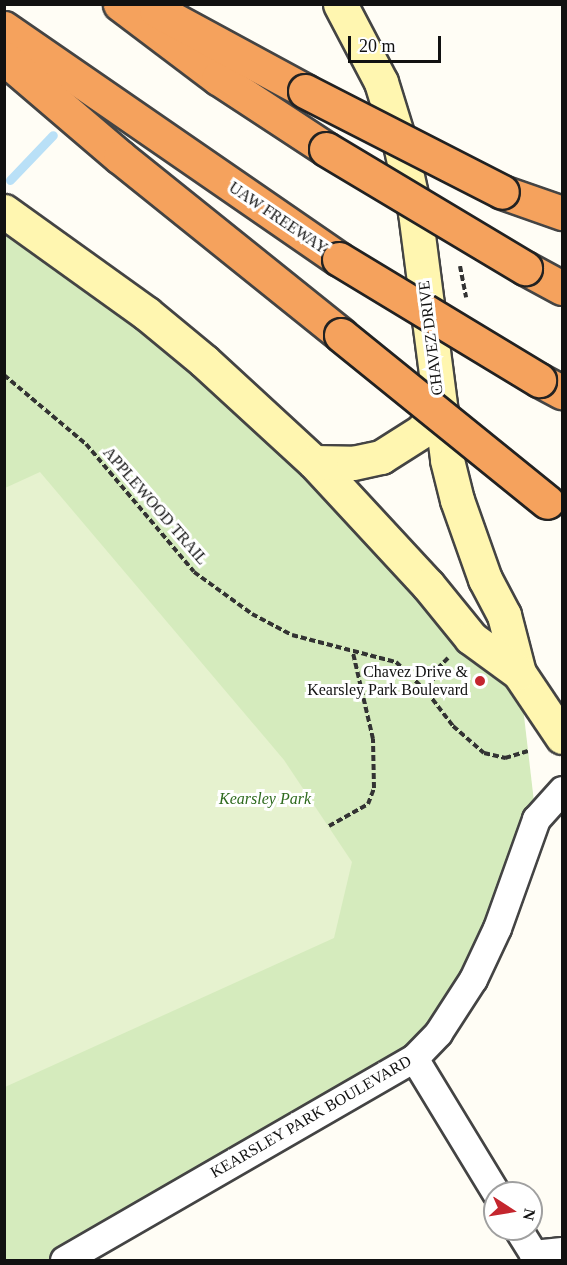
<!DOCTYPE html>
<style>
body{margin:0}
#map{position:relative;width:567px;height:1265px;overflow:hidden;background:#fffdf5;font-family:"Times New Roman",serif}
div>[style]{position:absolute}
.green>*{inset:0;background:#d5ebbd}
.pitch>*{inset:0;background:#e6f2cf}
.stream>*{height:9px;margin:-4.5px;padding:0 4.5px;transform-origin:4.5px;border-radius:4.5px;background:#b9e0f7}
.path>*{height:4px;margin-top:-2px;transform-origin:0;background:repeating-linear-gradient(90deg,#333 0 6px,transparent 0 9px)}
.roads{filter:drop-shadow(2px 0 #444) drop-shadow(-2px 0 #444) drop-shadow(0 2px #444) drop-shadow(0 -2px #444)}
.minor>*{height:27px;margin:-13.5px;padding:0 13.5px;transform-origin:13.5px;border-radius:13.5px;background:#fff}
.secondary>*{height:33px;margin:-16.5px;padding:0 16.5px;transform-origin:16.5px;border-radius:16.5px;background:#fff6b0}
.motorway>*{height:33px;margin:-16.5px;padding:0 16.5px;transform-origin:16.5px;border-radius:16.5px;background:#f5a25d}
.bridges{filter:drop-shadow(2px 0 #222) drop-shadow(-2px 0 #222) drop-shadow(0 2px #222) drop-shadow(0 -2px #222)}
.motorway-bridge>*{height:33px;margin:-16.5px;padding:0 16.5px;transform-origin:16.5px;border-radius:16.5px;background:#f5a25d}
.dots>*{width:16px;height:16px;translate:-50% -50%;box-sizing:border-box;border:3px solid #fff;border-radius:50%}
span{translate:-50% -50%;white-space:nowrap;text-align:center;line-height:1.15;-webkit-text-stroke:6px #fff;paint-order:stroke}
.street-label{font-size:16px;color:#111}
.poi-label{font-size:16px;color:#111}
.right{translate:-100% -50%;text-align:right}
.park-label{font-size:16px;color:#2f6b1f;font-style:italic}
.frame{position:absolute;inset:0;border:6px solid #111;pointer-events:none}
.north{position:absolute;left:483px;top:1181px;width:60px;height:60px;box-sizing:border-box;background:#fff;border:2px solid #a0a0a0;border-radius:50%;rotate:102deg;font-size:16px;font-weight:700;line-height:24px;text-align:center;color:#111}
.north::after{content:'';display:block;margin:auto;width:21px;height:27px;background:#c4262e;clip-path:polygon(50% 0,100% 100%,50% 72%,0 100%)}
.scale{position:absolute;left:348px;top:36px;width:93px;height:27px;box-sizing:border-box;border:3px solid #111;border-top:0;padding-left:8px;font-size:18px;line-height:21px;white-space:nowrap;color:#111;-webkit-text-stroke:4px #fff;paint-order:stroke}
</style>
<div id="map">
<div class="green">
<div style="clip-path:polygon(4px 213px,146px 313px,519px 673px,536px 819px,438px 1033px,64px 1260px,5px 1260px)"></div>
</div>
<div class="pitch">
<div style="clip-path:polygon(40px 472px,284px 760px,352px 862px,334px 938px,5px 1087px,5px 488px)"></div>
</div>
<div class="stream">
<div style="left:10px;top:180px;width:62px;rotate:-46.3deg"></div>
</div>
<div class="path">
<div style="left:460px;top:266px;width:32px;rotate:79deg"></div>
<div style="left:4px;top:375px;width:107px;rotate:40.1deg"></div>
<div style="left:86px;top:444px;width:167px;rotate:49.8deg"></div>
<div style="left:194px;top:572px;width:72px;rotate:35.9deg"></div>
<div style="left:252px;top:614px;width:45px;rotate:27.7deg"></div>
<div style="left:292px;top:635px;width:107px;rotate:14.6deg"></div>
<div style="left:396px;top:662px;width:43px;rotate:44.1deg"></div>
<div style="left:448px;top:658px;width:13px;rotate:135deg"></div>
<div style="left:439px;top:667px;width:28px;rotate:116deg"></div>
<div style="left:427px;top:692px;width:43px;rotate:52.6deg"></div>
<div style="left:453px;top:726px;width:41px;rotate:41.1deg"></div>
<div style="left:484px;top:753px;width:22px;rotate:13deg"></div>
<div style="left:505px;top:758px;width:24px;rotate:-17deg"></div>
<div style="left:329px;top:826px;width:45px;rotate:-29.4deg"></div>
<div style="left:368px;top:804px;width:17px;rotate:-69deg"></div>
<div style="left:374px;top:788px;width:49px;rotate:-91.2deg"></div>
<div style="left:373px;top:739px;width:88px;rotate:-103.1deg"></div>
</div>
<div class="roads">
<div class="minor">
<div style="left:414px;top:1058px;width:158px;rotate:58.7deg"></div>
<div style="left:518px;top:1229px;width:36px;rotate:58deg"></div>
<div style="left:533px;top:1254px;width:29px;rotate:-6deg"></div>
<div style="left:64px;top:1260px;width:404px;rotate:-30deg"></div>
<div style="left:414px;top:1058px;width:35px;rotate:-46deg"></div>
<div style="left:438px;top:1033px;width:64px;rotate:-57.1deg"></div>
<div style="left:473px;top:979px;width:56px;rotate:-64.8deg"></div>
<div style="left:497px;top:928px;width:116px;rotate:-70.3deg"></div>
<div style="left:536px;top:819px;width:39px;rotate:-48deg"></div>
</div>
<div class="secondary">
<div style="left:340px;top:4px;width:88px;rotate:62.3deg"></div>
<div style="left:381px;top:82px;width:61px;rotate:72.8deg"></div>
<div style="left:399px;top:140px;width:74px;rotate:77.5deg"></div>
<div style="left:415px;top:212px;width:250px;rotate:82.6deg"></div>
<div style="left:447px;top:460px;width:41px;rotate:76deg"></div>
<div style="left:457px;top:500px;width:84px;rotate:70.5deg"></div>
<div style="left:485px;top:579px;width:41px;rotate:62.2deg"></div>
<div style="left:504px;top:615px;width:60px;rotate:75.5deg"></div>
<div style="left:519px;top:673px;width:77px;rotate:56.1deg"></div>
<div style="left:4px;top:211px;width:175px;rotate:35.7deg"></div>
<div style="left:146px;top:313px;width:75px;rotate:39.6deg"></div>
<div style="left:204px;top:361px;width:149px;rotate:42.6deg"></div>
<div style="left:314px;top:462px;width:168px;rotate:47.2deg"></div>
<div style="left:428px;top:585px;width:68px;rotate:50.9deg"></div>
<div style="left:471px;top:638px;width:59px;rotate:36.1deg"></div>
<div style="left:314px;top:462px;width:39px;rotate:1deg"></div>
<div style="left:353px;top:463px;width:29px;rotate:-12deg"></div>
<div style="left:381px;top:457px;width:49px;rotate:-32.4deg"></div>
<div style="left:422px;top:431px;width:29px;rotate:-54deg"></div>
</div>
<div class="motorway">
<div style="left:120px;top:4px;width:123px;rotate:37.1deg"></div>
<div style="left:218px;top:78px;width:129px;rotate:33.3deg"></div>
<div style="left:156px;top:10px;width:170px;rotate:28.5deg"></div>
<div style="left:4px;top:28px;width:407px;rotate:34.6deg"></div>
<div style="left:4px;top:58px;width:153px;rotate:40.5deg"></div>
<div style="left:120px;top:157px;width:284px;rotate:38.8deg"></div>
<div style="left:502px;top:192px;width:64px;rotate:19.3deg"></div>
<div style="left:525px;top:268px;width:42px;rotate:28.4deg"></div>
<div style="left:539px;top:380px;width:26px;rotate:28deg"></div>
</div>
</div>
<div class="bridges">
<div class="motorway-bridge">
<div style="left:305px;top:91px;width:221px;rotate:27.1deg"></div>
<div style="left:326px;top:149px;width:232px;rotate:30.9deg"></div>
<div style="left:339px;top:259px;width:234px;rotate:31.2deg"></div>
<div style="left:341px;top:335px;width:265px;rotate:39deg"></div>
</div>
</div>
<div class="dots">
<div style="left:480px;top:681px;background:#c4262e"></div>
</div>
<div class="street-label">
<span style="left:278px;top:218px;rotate:34deg">UAW FREEWAY</span>
<span style="left:431px;top:338px;rotate:-97deg">CHAVEZ DRIVE</span>
<span style="left:155px;top:506px;rotate:49deg">APPLEWOOD TRAIL</span>
<span style="left:311px;top:1117px;rotate:-30deg">KEARSLEY PARK BOULEVARD</span>
</div>
<div class="poi-label">
<span class="right" style="left:468px;top:681px">Chavez Drive &amp;<br>Kearsley Park Boulevard</span>
</div>
<div class="park-label">
<span style="left:265px;top:799px">Kearsley Park</span>
</div>
<div class="frame"></div>
<div class="north">N</div>
<div class="scale">20 m</div>
</div>
